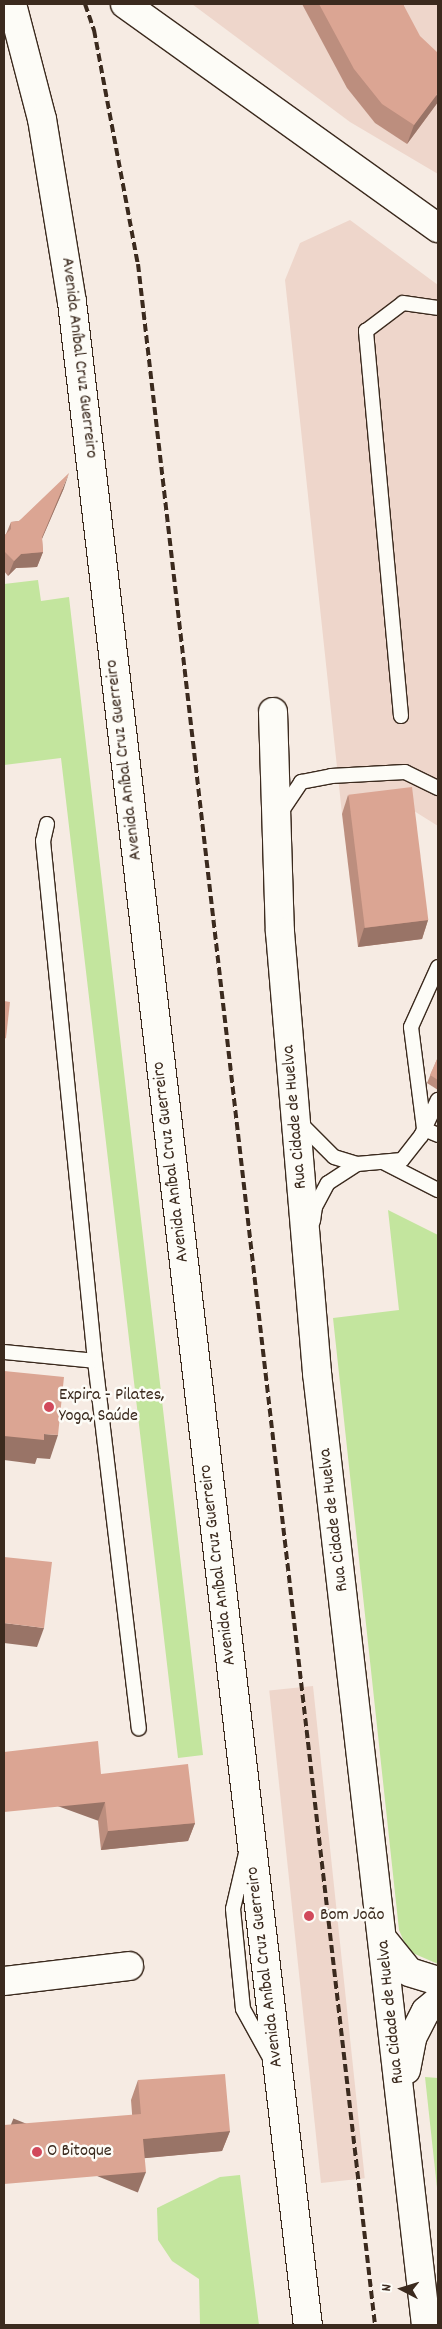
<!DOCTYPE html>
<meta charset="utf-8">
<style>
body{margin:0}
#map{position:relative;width:442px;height:2329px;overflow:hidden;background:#f6ebe3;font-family:Dekko,sans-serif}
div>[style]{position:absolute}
.built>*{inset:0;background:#eed6cb;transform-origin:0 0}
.green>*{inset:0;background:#c3e59e}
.roads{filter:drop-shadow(1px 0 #3b2a1e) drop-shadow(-1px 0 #3b2a1e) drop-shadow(0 1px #3b2a1e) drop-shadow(0 -1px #3b2a1e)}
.service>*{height:14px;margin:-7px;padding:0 7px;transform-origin:7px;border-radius:7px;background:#fdfcf7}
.minor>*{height:28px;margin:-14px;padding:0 14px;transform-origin:14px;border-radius:14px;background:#fdfcf7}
.tertiary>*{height:28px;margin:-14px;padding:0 14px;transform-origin:14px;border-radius:14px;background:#fdfcf7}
.secondary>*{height:28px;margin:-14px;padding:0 14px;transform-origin:14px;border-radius:14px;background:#fdfcf7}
.rail>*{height:4px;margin-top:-2px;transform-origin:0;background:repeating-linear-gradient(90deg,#3b2a1e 0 8px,transparent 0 12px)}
.wall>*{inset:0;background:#bc8e7e}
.shaded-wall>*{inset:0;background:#997467;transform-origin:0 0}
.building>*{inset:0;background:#dba593;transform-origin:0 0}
.dots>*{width:14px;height:14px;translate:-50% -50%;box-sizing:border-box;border:2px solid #fdfcf7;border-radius:50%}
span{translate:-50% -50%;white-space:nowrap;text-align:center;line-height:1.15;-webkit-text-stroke:5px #fdfcf7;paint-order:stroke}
.street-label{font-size:18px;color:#3b2a1e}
.poi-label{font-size:18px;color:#3b2a1e}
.left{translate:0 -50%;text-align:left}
.frame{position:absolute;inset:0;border:5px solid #3b2a1e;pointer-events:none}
.north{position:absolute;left:377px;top:2264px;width:50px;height:50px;-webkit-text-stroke:4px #fdfcf7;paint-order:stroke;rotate:275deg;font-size:14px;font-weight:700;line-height:20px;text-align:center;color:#3b2a1e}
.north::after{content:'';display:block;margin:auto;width:18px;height:22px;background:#3b2a1e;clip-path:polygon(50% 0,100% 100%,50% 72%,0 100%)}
</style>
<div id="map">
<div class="built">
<div style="clip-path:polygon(192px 4px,438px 4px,438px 174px,350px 122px)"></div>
<div style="clip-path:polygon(350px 220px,438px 285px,438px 826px,406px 806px,342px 814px,285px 280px,300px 243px)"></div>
<div style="left:313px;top:1686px;width:495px;height:44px;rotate:84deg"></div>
</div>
<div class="green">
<div style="clip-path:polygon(38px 580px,41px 601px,69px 597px,203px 1755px,178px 1758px,61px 758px,4px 765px,4px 584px)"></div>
<div style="clip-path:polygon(388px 1210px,438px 1235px,438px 1964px,408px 1951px,399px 1930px,333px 1318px,399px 1310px)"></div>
<div style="clip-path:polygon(425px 2077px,438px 2078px,438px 2197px)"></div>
<div style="clip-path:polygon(240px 2175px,259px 2325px,200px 2325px,199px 2279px,172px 2261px,158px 2240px,157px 2208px,220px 2177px)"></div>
</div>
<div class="roads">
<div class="service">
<div style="left:401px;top:716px;width:387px;rotate:-95.2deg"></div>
<div style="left:366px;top:331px;width:46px;rotate:-37.1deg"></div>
<div style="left:403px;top:303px;width:35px;rotate:8deg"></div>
<div style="left:279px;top:815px;width:40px;rotate:-56deg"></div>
<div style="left:301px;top:782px;width:31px;rotate:-11deg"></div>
<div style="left:331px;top:776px;width:74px;rotate:-3.1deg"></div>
<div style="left:405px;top:772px;width:37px;rotate:26deg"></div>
<div style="left:47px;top:824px;width:17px;rotate:103deg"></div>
<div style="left:43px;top:841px;width:523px;rotate:84.29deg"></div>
<div style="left:95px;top:1361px;width:370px;rotate:83.2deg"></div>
<div style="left:438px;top:967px;width:66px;rotate:114.2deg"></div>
<div style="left:411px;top:1027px;width:103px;rotate:82.7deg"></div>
<div style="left:424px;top:1129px;width:15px;rotate:23deg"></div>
<div style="left:299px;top:1122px;width:49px;rotate:45deg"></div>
<div style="left:334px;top:1157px;width:24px;rotate:17deg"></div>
<div style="left:357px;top:1164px;width:45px;rotate:-5.1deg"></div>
<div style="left:402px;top:1160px;width:31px;rotate:-52deg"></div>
<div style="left:421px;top:1136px;width:40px;rotate:-65deg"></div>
<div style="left:383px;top:1162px;width:62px;rotate:27deg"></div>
<div style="left:313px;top:1221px;width:14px;rotate:-82deg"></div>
<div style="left:315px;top:1207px;width:27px;rotate:-62deg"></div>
<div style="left:328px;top:1183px;width:35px;rotate:-33deg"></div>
<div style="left:4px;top:1352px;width:91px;rotate:5.6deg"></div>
<div style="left:246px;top:1853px;width:57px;rotate:103.1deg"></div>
<div style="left:233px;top:1909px;width:100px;rotate:84.3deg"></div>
<div style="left:243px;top:2009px;width:56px;rotate:61.1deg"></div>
</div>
<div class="minor">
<div style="left:273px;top:712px;width:220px;rotate:88.2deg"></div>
<div style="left:280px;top:932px;width:443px;rotate:85.2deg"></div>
<div style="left:317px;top:1373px;width:958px;rotate:83.47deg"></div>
<div style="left:385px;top:1942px;width:38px;rotate:51deg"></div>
<div style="left:409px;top:1972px;width:30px;rotate:17deg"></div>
<div style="left:4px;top:1981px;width:126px;rotate:-6.8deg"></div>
<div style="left:406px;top:2070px;width:33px;rotate:-79deg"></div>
<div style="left:412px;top:2038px;width:30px;rotate:-63deg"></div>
<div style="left:426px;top:2011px;width:16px;rotate:-40deg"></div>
</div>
<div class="tertiary">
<div style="left:12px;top:4px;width:119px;rotate:75.4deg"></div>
<div style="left:42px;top:119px;width:185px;rotate:80.7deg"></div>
<div style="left:72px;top:302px;width:2037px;rotate:83.35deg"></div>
</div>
<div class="secondary">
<div style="left:125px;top:4px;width:385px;rotate:35.6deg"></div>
</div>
</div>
<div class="rail">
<div style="left:85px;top:4px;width:28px;rotate:71deg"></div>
<div style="left:94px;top:30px;width:238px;rotate:79.4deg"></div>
<div style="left:138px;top:264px;width:2075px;rotate:83.44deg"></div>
</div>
<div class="wall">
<div style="clip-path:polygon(302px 4px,403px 4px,438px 102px,407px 144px,375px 123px,347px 88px)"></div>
<div style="clip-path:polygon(64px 488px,42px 539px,43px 552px,37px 567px,16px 568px,8px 576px,4px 571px,4px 536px,6px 534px,11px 522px,19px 521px)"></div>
<div style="clip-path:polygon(348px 795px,428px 920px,422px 939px,358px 947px,342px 814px)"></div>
<div style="clip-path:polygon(438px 1057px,438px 1090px,427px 1083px)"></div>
<div style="clip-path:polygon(101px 1774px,195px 1823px,188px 1841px,101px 1850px,98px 1821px)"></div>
<div style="clip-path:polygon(138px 2080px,230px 2131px,222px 2151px,144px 2158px,138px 2192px,131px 2100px)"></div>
</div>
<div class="shaded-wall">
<div style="clip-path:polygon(438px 93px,438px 102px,407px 144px,414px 125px)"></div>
<div style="clip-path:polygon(69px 473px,64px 488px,36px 552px,42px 537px)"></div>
<div style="clip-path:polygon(43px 552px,37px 567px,16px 568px,8px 576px,14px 561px,21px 554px)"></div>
<div style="clip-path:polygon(428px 920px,422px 939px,358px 947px,364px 928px)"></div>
<div style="clip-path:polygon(44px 1434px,58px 1435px,50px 1459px,37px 1458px,35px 1464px,4px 1460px,4px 1436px)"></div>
<div style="clip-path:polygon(4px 1623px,44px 1628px,37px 1647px,4px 1643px)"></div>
<div style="left:105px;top:1802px;width:20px;height:101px;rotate:110deg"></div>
<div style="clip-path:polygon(195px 1823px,188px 1841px,101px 1850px,108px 1831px)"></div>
<div style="clip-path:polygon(230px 2131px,222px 2151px,136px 2159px,143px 2139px)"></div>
<div style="left:146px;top:2172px;width:22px;height:143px;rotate:112deg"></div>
</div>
<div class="building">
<div style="clip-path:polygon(319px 4px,403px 4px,420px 36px,438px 53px,438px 93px,414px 125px,382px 104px,354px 69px)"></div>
<div style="clip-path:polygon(69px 473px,42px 537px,43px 552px,21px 554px,14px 561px,4px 551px,4px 536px,11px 529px,11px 522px,19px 521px)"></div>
<div style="left:412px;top:787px;width:134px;height:64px;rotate:83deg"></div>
<div style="clip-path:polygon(4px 1001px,10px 1002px,6px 1038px,4px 1039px)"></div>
<div style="clip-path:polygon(438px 1057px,438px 1080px,430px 1075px)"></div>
<div style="clip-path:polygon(4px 1371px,64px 1377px,58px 1435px,44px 1434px,44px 1440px,4px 1436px)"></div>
<div style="clip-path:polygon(4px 1557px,52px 1562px,44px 1628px,4px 1623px)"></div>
<div style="clip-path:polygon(98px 1741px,101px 1774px,188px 1764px,195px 1823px,108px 1831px,105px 1802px,4px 1812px,4px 1752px)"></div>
<div style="clip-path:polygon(225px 2074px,230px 2131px,143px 2139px,146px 2172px,4px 2184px,4px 2125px,141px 2114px,138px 2080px)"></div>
</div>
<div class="dots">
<div style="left:49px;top:1407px;background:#d1495b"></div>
<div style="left:309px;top:1916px;background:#d1495b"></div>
<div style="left:37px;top:2152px;background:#d1495b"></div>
</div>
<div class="street-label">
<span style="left:78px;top:358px;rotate:83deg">Avenida Aníbal Cruz Guerreiro</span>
<span style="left:125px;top:760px;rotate:-97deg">Avenida Aníbal Cruz Guerreiro</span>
<span style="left:296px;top:1117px;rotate:-95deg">Rua Cidade de Huelva</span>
<span style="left:172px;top:1162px;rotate:-97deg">Avenida Aníbal Cruz Guerreiro</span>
<span style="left:335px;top:1520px;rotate:-97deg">Rua Cidade de Huelva</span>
<span style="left:219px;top:1565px;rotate:-97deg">Avenida Aníbal Cruz Guerreiro</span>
<span style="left:266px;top:1967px;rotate:-97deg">Avenida Aníbal Cruz Guerreiro</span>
<span style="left:392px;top:2012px;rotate:-96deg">Rua Cidade de Huelva</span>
</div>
<div class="poi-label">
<span class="left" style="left:59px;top:1407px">Expira - Pilates,<br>Yoga, Saúde</span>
<span class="left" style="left:320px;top:1916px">Bom João</span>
<span class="left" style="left:47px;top:2152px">O Bitoque</span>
</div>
<div class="frame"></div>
<div class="north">N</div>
</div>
